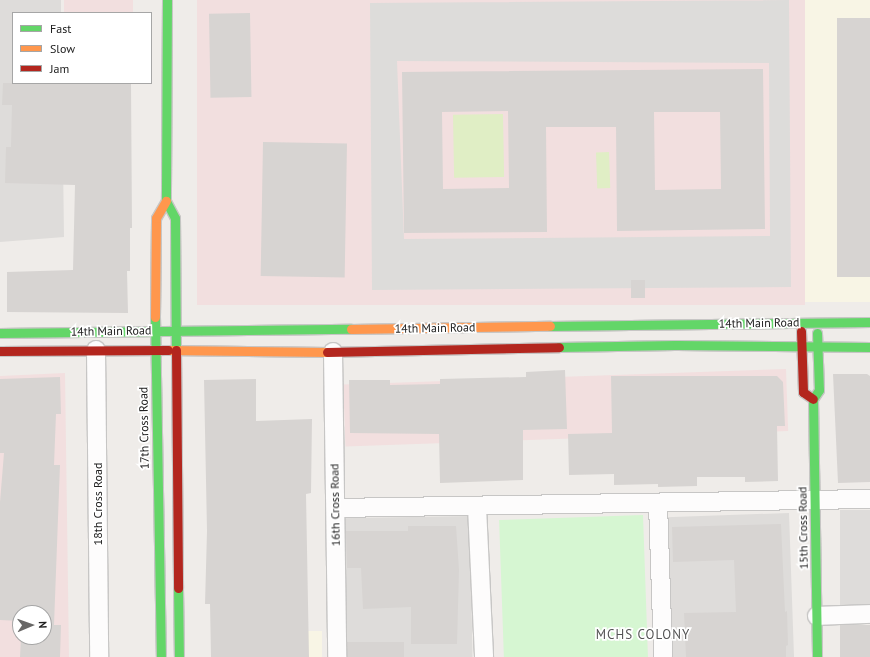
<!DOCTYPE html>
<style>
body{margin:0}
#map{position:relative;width:870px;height:657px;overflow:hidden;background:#efece9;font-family:"PT Sans",sans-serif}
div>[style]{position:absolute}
.residential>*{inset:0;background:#dedcda;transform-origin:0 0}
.commercial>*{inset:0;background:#f2dfdf;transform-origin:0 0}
.education>*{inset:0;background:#f8f5e5;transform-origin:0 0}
.religious>*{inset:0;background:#dddcda}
.grass>*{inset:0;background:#e0eec5;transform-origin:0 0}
.park>*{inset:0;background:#d6f6d2;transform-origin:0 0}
.building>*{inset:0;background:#d7d4d2;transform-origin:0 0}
.roads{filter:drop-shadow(1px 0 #c7c6c5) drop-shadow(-1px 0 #c7c6c5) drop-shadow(0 1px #c7c6c5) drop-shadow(0 -1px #c7c6c5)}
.street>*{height:18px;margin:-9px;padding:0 9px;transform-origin:9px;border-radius:9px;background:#fdfcfc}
.fast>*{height:9px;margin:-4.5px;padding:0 4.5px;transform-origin:4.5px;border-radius:4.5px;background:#63d668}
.slow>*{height:9px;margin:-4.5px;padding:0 4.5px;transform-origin:4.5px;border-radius:4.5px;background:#ff974d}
.jam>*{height:9px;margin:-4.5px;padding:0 4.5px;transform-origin:4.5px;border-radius:4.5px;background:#b3261e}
span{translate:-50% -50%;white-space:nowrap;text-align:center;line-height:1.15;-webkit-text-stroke:3.5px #fff;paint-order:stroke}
.street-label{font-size:12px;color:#202020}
.neighbourhood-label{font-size:13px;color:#535353;letter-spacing:1px}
.legend{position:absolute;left:12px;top:12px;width:140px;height:72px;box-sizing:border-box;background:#fff;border:1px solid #a6a6a6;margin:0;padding:5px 7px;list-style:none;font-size:12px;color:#202020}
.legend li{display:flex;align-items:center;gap:8px;height:20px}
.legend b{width:20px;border:1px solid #a6a6a6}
.north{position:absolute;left:12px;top:605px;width:40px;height:40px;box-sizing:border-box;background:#fff;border:1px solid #a6a6a6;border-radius:50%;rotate:88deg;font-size:11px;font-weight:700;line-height:16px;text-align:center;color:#202020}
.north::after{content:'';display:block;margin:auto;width:14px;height:18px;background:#686766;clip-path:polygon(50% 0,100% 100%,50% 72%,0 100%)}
</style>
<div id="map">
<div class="residential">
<div style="clip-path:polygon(0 0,61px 0,61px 13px,13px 13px,13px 83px,62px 83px,64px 237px,0 242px)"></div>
<div style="left:840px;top:510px;width:30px;height:95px"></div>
<div style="left:789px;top:513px;width:144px;height:123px;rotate:88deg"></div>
<div style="left:470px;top:516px;width:141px;height:130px;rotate:89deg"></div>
</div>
<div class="commercial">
<div style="left:64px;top:0;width:69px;height:13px"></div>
<div style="left:197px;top:0;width:608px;height:305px"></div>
<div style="left:786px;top:369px;width:62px;height:443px;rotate:88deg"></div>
<div style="clip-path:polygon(evenodd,65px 373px,69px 657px,0 657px,0 376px,65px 373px,20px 613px,44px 613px,44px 637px,20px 637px,20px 613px)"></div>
</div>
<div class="education">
<div style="left:805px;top:0;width:65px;height:302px"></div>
<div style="left:322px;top:631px;width:26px;height:58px;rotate:90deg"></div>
</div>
<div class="religious">
<div style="clip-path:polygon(evenodd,789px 0,791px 287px,372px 290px,370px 3px,789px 0,397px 61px,769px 63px,770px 236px,404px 239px,397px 61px)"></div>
</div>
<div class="grass">
<div style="left:503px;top:114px;width:63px;height:50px;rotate:89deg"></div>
<div style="left:609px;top:152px;width:36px;height:13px;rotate:88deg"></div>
</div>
<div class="park">
<div style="left:643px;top:515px;width:142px;height:144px;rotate:88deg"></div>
</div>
<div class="building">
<div style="left:250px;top:13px;width:84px;height:41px;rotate:89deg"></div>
<div style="left:837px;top:18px;width:33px;height:259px"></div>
<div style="clip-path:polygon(evenodd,763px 69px,765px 229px,617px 231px,616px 127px,546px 127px,547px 232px,404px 233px,402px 72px,763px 69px,508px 111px,509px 188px,443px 189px,442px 112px,508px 111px,763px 69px,654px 112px,720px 112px,721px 189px,655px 190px,654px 112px)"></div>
<div style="clip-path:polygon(3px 83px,131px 83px,132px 228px,130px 228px,130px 271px,127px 271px,128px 313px,7px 312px,7px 272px,73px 270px,75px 185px,5px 183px,6px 147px,11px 147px,12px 105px,2px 105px)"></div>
<div style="left:263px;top:142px;width:84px;height:134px;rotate:1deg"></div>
<div style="left:631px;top:280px;width:14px;height:18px"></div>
<div style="clip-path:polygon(565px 370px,567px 429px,523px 430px,523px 480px,440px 483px,439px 434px,350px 433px,349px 380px,390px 380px,390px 385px,440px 384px,440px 379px,526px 377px,526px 372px)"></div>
<div style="clip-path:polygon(833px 374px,867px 374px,870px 376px,870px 482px,838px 483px)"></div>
<div style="clip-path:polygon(611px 376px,777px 376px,783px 382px,785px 426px,777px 426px,778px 481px,745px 482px,745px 477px,697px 477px,697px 486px,658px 487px,658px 484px,614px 485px,614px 474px,569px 475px,568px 434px,612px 433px)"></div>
<div style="clip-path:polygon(60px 377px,61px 414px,56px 414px,54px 465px,60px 465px,54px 625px,61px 625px,60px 657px,20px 657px,21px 637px,44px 637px,44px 613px,20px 613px,20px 621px,0 620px,0 502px,4px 453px,0 453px,0 379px)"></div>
<div style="clip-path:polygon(256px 379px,256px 421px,312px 419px,311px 493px,306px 494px,309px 657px,211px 657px,210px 604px,205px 604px,207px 531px,204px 380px)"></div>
<div style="clip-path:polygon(781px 524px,785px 612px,787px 611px,788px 645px,786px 646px,786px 657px,686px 657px,684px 613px,736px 612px,734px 560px,673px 562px,672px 527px)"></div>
<div style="clip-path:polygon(408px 526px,456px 526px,459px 570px,457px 644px,411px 644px,411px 607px,363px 609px,361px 568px,347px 568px,346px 531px,408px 531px)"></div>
<div style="left:870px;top:625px;width:32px;height:30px;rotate:90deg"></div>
<div style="left:404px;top:642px;width:15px;height:57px;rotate:90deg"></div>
</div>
<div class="roads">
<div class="street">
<div style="left:96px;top:350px;width:307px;rotate:89.4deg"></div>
<div style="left:333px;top:352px;width:305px;rotate:89.2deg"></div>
<div style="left:658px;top:503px;width:154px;rotate:88.1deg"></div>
<div style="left:477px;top:507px;width:150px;rotate:87.3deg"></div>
<div style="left:336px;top:508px;width:534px;rotate:-0.97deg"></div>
<div style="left:817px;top:616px;width:53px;rotate:-2.2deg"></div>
</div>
<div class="fast">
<div style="left:167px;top:0;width:201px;rotate:90.3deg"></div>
<div style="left:166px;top:201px;width:19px;rotate:62deg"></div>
<div style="left:175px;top:218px;width:132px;rotate:89.6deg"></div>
<div style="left:155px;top:317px;width:340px;rotate:89deg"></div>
<div style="left:550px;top:326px;width:320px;rotate:-0.7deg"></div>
<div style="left:0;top:333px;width:351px;rotate:-0.7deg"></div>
<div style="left:817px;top:333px;width:57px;rotate:88deg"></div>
<div style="left:819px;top:390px;width:11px;rotate:124deg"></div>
<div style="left:813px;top:399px;width:258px;rotate:89.1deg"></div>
<div style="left:559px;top:347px;width:118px;rotate:-1deg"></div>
<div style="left:677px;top:345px;width:193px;rotate:0.6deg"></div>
<div style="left:178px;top:588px;width:69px;rotate:89.2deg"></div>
</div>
<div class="slow">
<div style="left:155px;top:317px;width:99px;rotate:-89.4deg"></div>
<div style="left:156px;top:218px;width:20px;rotate:-60deg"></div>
<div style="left:351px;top:329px;width:199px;rotate:-0.9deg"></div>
<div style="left:168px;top:350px;width:159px;rotate:0.7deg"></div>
</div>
<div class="jam">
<div style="left:801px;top:331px;width:61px;rotate:88.1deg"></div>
<div style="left:803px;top:392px;width:12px;rotate:35deg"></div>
<div style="left:176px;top:350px;width:238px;rotate:89.5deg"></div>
<div style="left:0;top:351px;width:168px;rotate:-0.3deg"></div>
<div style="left:327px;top:352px;width:232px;rotate:-1.2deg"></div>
</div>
</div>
<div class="street-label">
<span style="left:759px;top:323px;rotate:-1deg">14th Main Road</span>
<span style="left:435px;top:328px;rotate:-1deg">14th Main Road</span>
<span style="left:111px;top:331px;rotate:-1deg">14th Main Road</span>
<span style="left:144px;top:428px;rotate:-91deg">17th Cross Road</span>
<span style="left:98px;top:504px;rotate:-90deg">18th Cross Road</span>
<span style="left:335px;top:505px;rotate:-91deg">16th Cross Road</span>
<span style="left:803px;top:528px;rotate:-91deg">15th Cross Road</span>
</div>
<div class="neighbourhood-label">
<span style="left:643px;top:635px">MCHS COLONY</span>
</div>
<ul class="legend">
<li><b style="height:5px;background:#63d668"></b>Fast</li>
<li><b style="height:5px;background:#ff974d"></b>Slow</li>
<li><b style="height:5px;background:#b3261e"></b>Jam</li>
</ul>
<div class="north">N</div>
</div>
